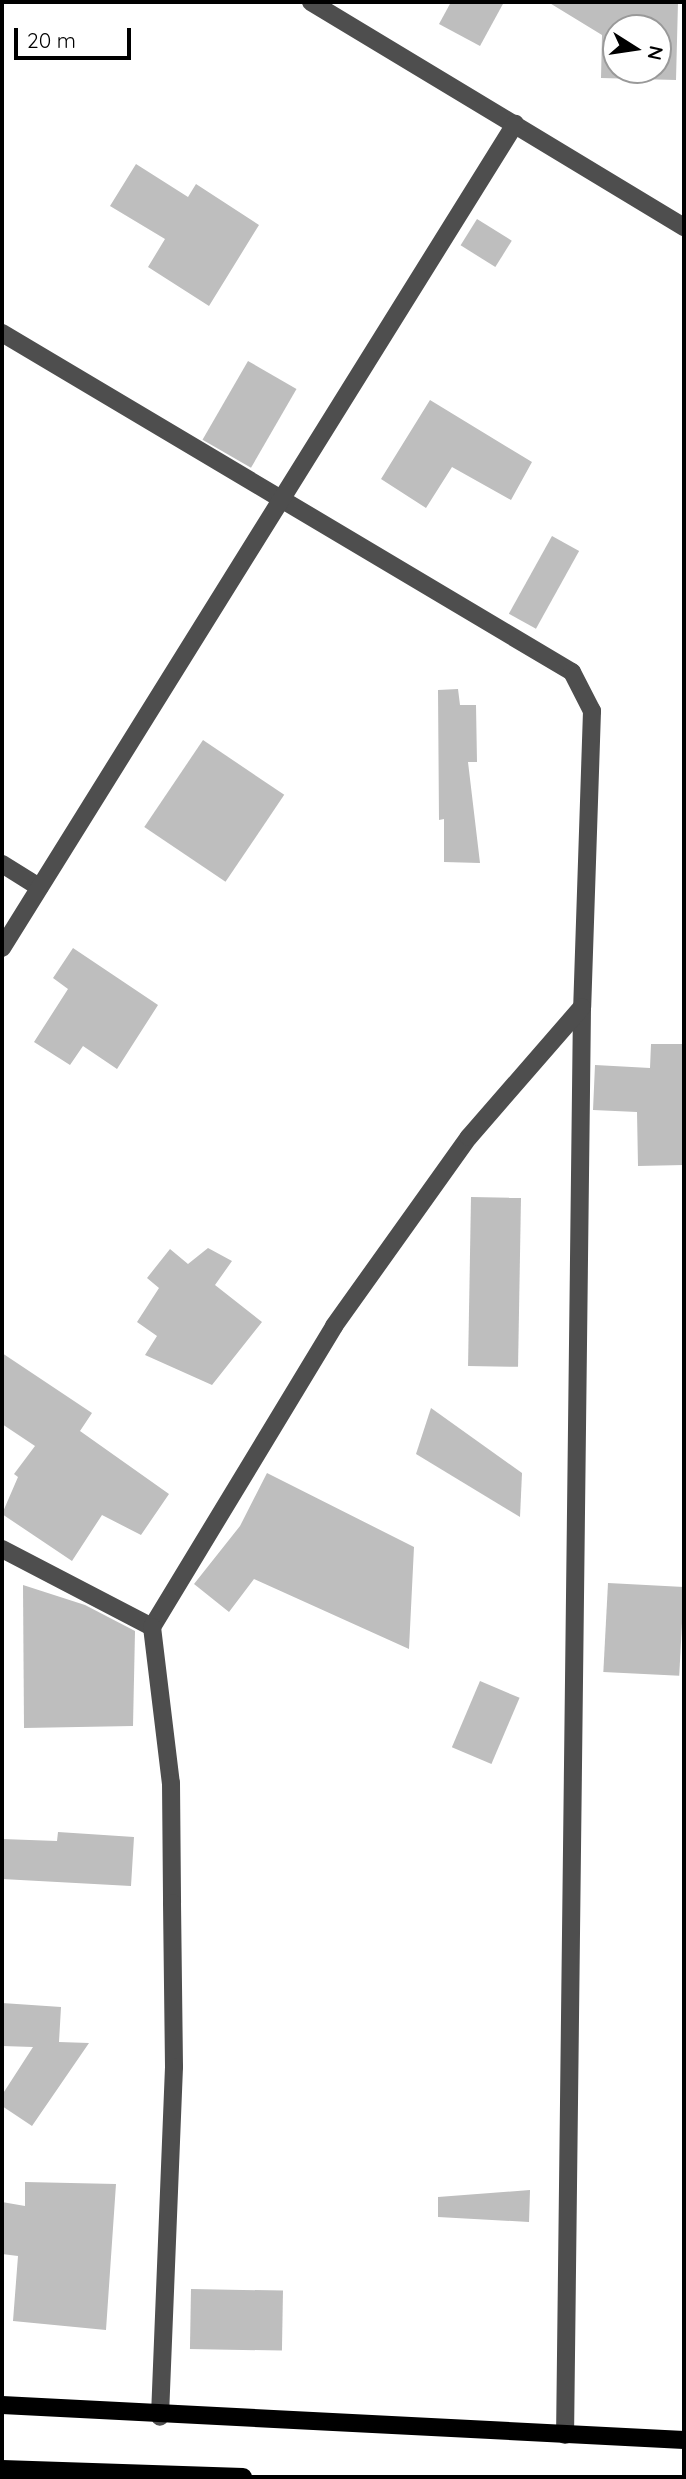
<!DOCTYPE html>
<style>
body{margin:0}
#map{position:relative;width:686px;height:2479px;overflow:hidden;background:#fff;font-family:Quicksand,sans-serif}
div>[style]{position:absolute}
.building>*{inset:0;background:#bebebe;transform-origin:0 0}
.minor>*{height:18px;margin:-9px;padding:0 9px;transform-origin:9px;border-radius:9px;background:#4e4e4e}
.major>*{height:18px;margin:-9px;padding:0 9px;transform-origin:9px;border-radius:9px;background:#000}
span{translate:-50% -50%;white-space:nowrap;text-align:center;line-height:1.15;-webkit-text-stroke:5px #fff;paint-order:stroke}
.frame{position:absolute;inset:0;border:4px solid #000;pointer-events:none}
.north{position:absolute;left:602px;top:14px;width:70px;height:70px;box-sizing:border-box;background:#fff;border:2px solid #999;border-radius:50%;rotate:102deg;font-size:19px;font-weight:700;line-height:28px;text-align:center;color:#000}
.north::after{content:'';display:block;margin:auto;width:24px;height:32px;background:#000;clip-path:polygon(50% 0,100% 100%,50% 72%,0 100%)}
.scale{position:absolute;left:14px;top:28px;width:117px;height:32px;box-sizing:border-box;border:4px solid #000;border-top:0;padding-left:9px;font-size:21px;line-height:24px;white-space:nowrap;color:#000;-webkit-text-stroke:5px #fff;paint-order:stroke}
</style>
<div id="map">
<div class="building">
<div style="clip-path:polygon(451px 2px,504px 2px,480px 46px,439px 24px)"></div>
<div style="clip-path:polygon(evenodd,548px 2px,678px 2px,676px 80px,601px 78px,602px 35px,548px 2px,616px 28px,658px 28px,658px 70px,616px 70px,616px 28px)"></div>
<div style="clip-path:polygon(136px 164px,188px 197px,196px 184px,259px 225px,209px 306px,148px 267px,165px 239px,110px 206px)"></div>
<div style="left:477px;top:219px;width:41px;height:31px;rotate:32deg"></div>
<div style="left:248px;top:361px;width:56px;height:91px;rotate:30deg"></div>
<div style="clip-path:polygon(430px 400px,532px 462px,511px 500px,452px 467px,426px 508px,381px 479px)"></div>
<div style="left:552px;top:536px;width:31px;height:89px;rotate:29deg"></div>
<div style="clip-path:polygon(458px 689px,460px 705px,476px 705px,477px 762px,468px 762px,480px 863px,444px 862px,444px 819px,439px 820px,438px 690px)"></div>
<div style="left:203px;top:740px;width:98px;height:105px;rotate:34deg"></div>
<div style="clip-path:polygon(73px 948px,158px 1005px,117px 1069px,83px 1046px,70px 1065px,34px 1042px,68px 989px,53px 978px)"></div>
<div style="clip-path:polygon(651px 1044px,684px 1044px,684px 1165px,638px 1166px,637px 1112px,593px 1110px,595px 1065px,650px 1068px)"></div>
<div style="left:471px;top:1197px;width:50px;height:169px;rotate:1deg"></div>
<div style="clip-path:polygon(208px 1248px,232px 1261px,215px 1285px,262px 1322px,212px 1385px,145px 1355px,157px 1336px,137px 1322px,159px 1288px,147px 1278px,170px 1249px,188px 1264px)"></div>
<div style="clip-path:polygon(2px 1353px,92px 1413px,80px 1431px,169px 1494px,141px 1535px,102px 1515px,72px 1561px,2px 1514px,18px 1477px,14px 1474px,35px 1446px,2px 1424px)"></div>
<div style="clip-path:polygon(431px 1408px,522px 1473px,520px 1517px,416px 1454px)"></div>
<div style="clip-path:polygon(267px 1473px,414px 1547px,409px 1649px,254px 1579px,229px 1612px,194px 1584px,240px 1526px)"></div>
<div style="left:608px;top:1583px;width:76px;height:89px;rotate:3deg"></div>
<div style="clip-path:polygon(23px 1585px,85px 1605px,135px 1631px,133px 1726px,24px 1728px)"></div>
<div style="left:480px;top:1681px;width:43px;height:72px;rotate:23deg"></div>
<div style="clip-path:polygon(58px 1832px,134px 1837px,131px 1886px,2px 1879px,2px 1839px,57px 1841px)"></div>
<div style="clip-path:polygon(2px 2003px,61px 2007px,59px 2042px,89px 2043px,32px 2126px,2px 2106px,2px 2095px,33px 2047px,2px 2046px)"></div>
<div style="clip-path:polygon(25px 2182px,116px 2184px,106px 2330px,13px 2321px,18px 2256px,2px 2254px,2px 2202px,25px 2206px)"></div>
<div style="clip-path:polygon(530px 2190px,529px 2222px,438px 2217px,438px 2197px)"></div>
<div style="left:191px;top:2289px;width:92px;height:60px;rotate:1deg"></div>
</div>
<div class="minor">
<div style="left:311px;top:2px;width:436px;rotate:31.1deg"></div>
<div style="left:2px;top:333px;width:663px;rotate:30.74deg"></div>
<div style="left:572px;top:672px;width:44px;rotate:62.9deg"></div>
<div style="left:592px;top:711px;width:296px;rotate:91.9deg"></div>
<div style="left:582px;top:1007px;width:1428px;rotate:90.68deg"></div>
<div style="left:2px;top:864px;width:44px;rotate:31.9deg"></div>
<div style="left:2px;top:948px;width:971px;rotate:-58.09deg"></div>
<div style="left:2px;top:1549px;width:169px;rotate:27.5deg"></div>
<div style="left:152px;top:1627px;width:352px;rotate:-58.8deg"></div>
<div style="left:334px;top:1326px;width:232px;rotate:-54.5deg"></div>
<div style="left:469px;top:1137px;width:172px;rotate:-49deg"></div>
<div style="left:152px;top:1627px;width:157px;rotate:83.1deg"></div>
<div style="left:171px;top:1783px;width:120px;rotate:89.5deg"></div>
<div style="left:172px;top:1903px;width:164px;rotate:89.3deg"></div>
<div style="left:174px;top:2067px;width:350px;rotate:92.3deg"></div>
</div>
<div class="major">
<div style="left:2px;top:2405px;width:683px;rotate:2.94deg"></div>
<div style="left:2px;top:2469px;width:241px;rotate:1.9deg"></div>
</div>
<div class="frame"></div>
<div class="north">N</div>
<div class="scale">20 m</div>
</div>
